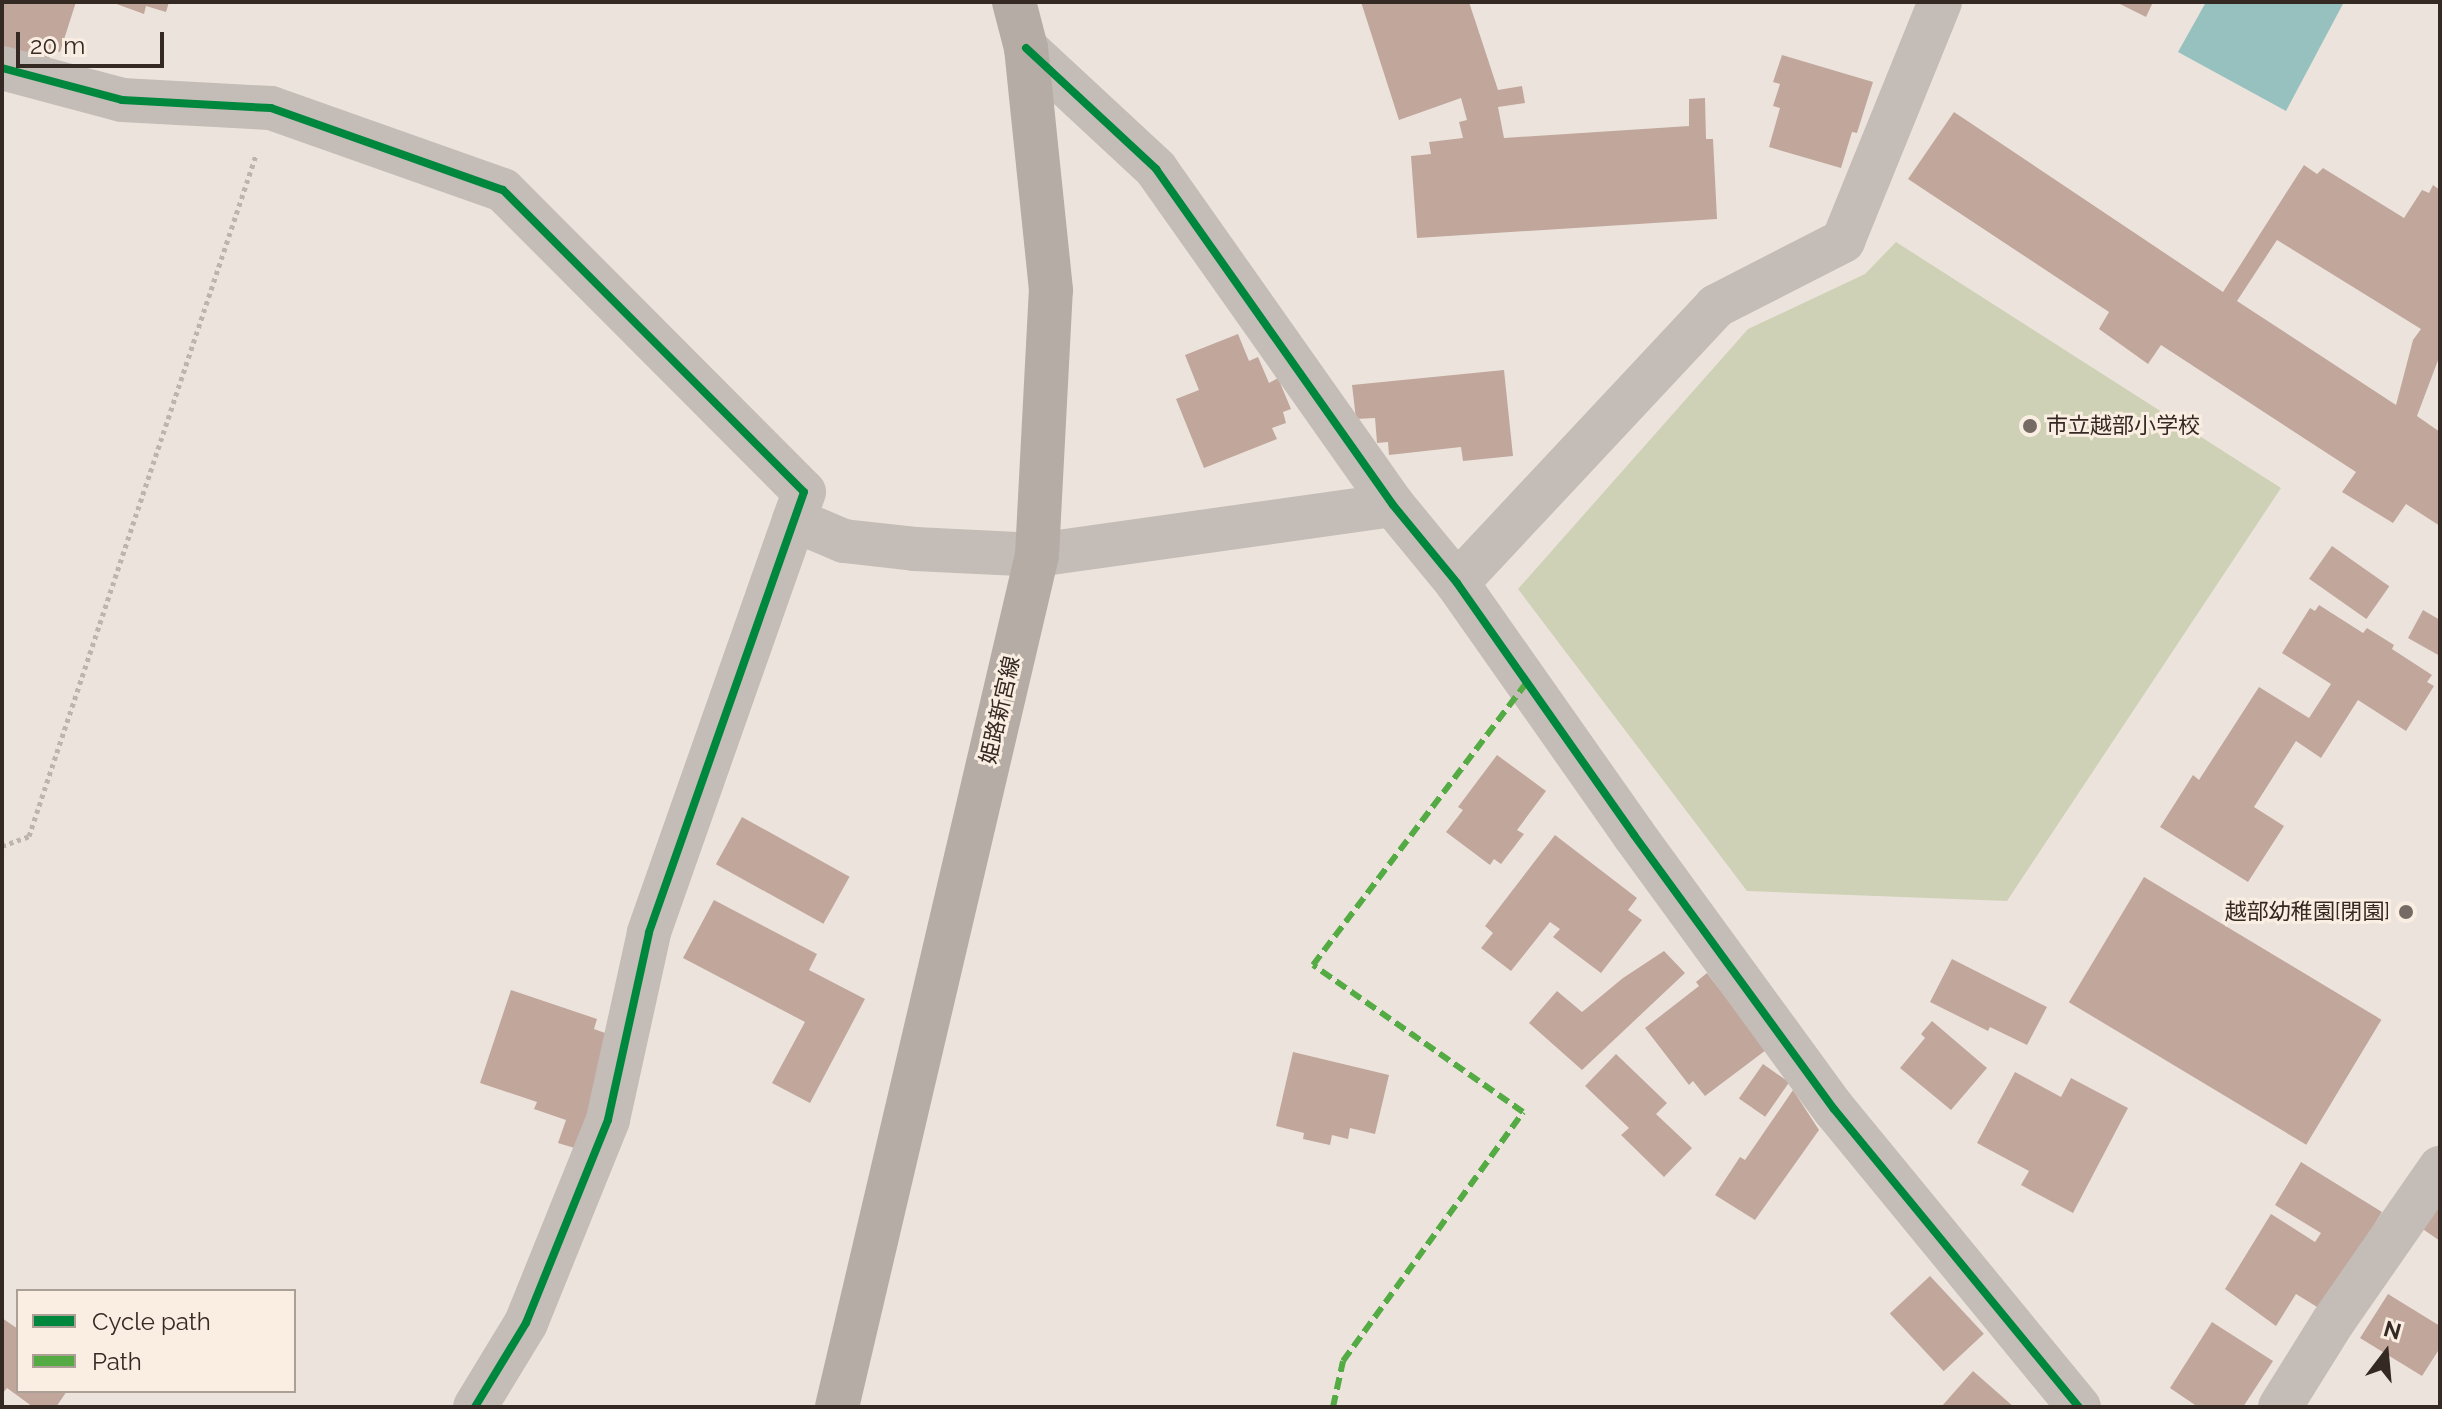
<!DOCTYPE html>
<meta charset="utf-8">
<style>
body{margin:0}
#map{position:relative;width:2442px;height:1409px;overflow:hidden;background:#ece4dc;font-family:Raleway,"Noto Sans JP",sans-serif}
div>[style]{position:absolute}
.green>*{inset:0;background:#ced1b5}
.water>*{inset:0;background:#97c1bf}
.building>*{inset:0;background:#c1a69c;transform-origin:0 0}
.path>*{height:5px;margin-top:-2.5px;transform-origin:0;background:repeating-linear-gradient(90deg,#bdb4ae 0 4px,transparent 0 8px)}
.street>*{height:44px;margin:-22px;padding:0 22px;transform-origin:22px;border-radius:22px;background:#c4bcb6}
.secondary>*{height:44px;margin:-22px;padding:0 22px;transform-origin:22px;border-radius:22px;background:#b5aca6}
.quiet>*{height:6px;margin-top:-3px;transform-origin:0;background:repeating-linear-gradient(90deg,#54ab44 0 12px,transparent 0 18px)}
.cycleway>*{height:8px;margin:-4px;padding:0 4px;transform-origin:4px;border-radius:4px;background:#00873e}
.dots>*{width:22px;height:22px;translate:-50% -50%;box-sizing:border-box;border:4px solid #faeee2;border-radius:50%}
span{translate:-50% -50%;white-space:nowrap;text-align:center;line-height:1.15;-webkit-text-stroke:6px #faeee2;paint-order:stroke}
.poi-label{font-size:22px;color:#352924}
.left{translate:0 -50%;text-align:left}
.right{translate:-100% -50%;text-align:right}
.street-label{font-size:22px;color:#352924}
.frame{position:absolute;inset:0;border:4px solid #352924;pointer-events:none}
.legend{position:absolute;left:16px;top:1289px;width:280px;height:104px;box-sizing:border-box;background:#faeee2;border:2px solid #ab9f96;margin:0;padding:10px 14px;list-style:none;font-size:24px;color:#352924}
.legend li{display:flex;align-items:center;gap:16px;height:40px}
.legend b{width:40px;border:2px solid #ab9f96}
.north{position:absolute;left:2346px;top:1313px;width:80px;height:80px;-webkit-text-stroke:6px #faeee2;paint-order:stroke;rotate:16deg;font-size:22px;font-weight:700;line-height:32px;text-align:center;color:#352924}
.north::after{content:'';display:block;margin:auto;width:28px;height:36px;background:#352924;clip-path:polygon(50% 0,100% 100%,50% 72%,0 100%)}
.scale{position:absolute;left:16px;top:32px;width:148px;height:36px;box-sizing:border-box;border:4px solid #352924;border-top:0;padding-left:10px;font-size:24px;line-height:28px;white-space:nowrap;color:#352924;-webkit-text-stroke:6px #faeee2;paint-order:stroke}
</style>
<div id="map">
<div class="green">
<div style="clip-path:polygon(1896px 242px,2281px 488px,2007px 901px,1747px 891px,1518px 589px,1748px 329px,1865px 274px)"></div>
</div>
<div class="water">
<div style="clip-path:polygon(2206px 2px,2344px 2px,2286px 111px,2178px 52px)"></div>
</div>
<div class="building">
<div style="clip-path:polygon(2px 2px,76px 2px,60px 52px,52px 50px,48px 61px,2px 46px)"></div>
<div style="clip-path:polygon(111px 2px,169px 2px,166px 12px,146px 6px,144px 14px)"></div>
<div style="clip-path:polygon(1361px 2px,1469px 2px,1498px 90px,1522px 86px,1525px 103px,1498px 107px,1504px 138px,1689px 126px,1689px 99px,1705px 98px,1706px 139px,1713px 139px,1717px 219px,1417px 238px,1411px 156px,1431px 154px,1429px 142px,1463px 138px,1459px 122px,1467px 120px,1461px 98px,1399px 120px)"></div>
<div style="clip-path:polygon(2116px 2px,2153px 2px,2146px 17px)"></div>
<div style="clip-path:polygon(1782px 55px,1873px 82px,1857px 133px,1852px 132px,1841px 168px,1769px 147px,1780px 108px,1773px 106px,1780px 84px,1773px 82px)"></div>
<div style="clip-path:polygon(evenodd,1954px 112px,2223px 292px,2304px 165px,2317px 174px,2323px 168px,2404px 218px,2422px 190px,2429px 193px,2433px 185px,2440px 190px,2440px 355px,2417px 416px,2440px 432px,2440px 526px,2406px 504px,2393px 523px,2342px 492px,2356px 472px,2161px 345px,2148px 364px,2099px 329px,2109px 312px,1908px 179px,1954px 112px,2277px 240px,2421px 329px,2413px 340px,2396px 405px,2237px 301px,2277px 240px)"></div>
<div style="clip-path:polygon(1238px 334px,1249px 361px,1258px 357px,1269px 383px,1278px 378px,1291px 409px,1283px 412px,1286px 423px,1272px 428px,1277px 439px,1204px 468px,1176px 399px,1199px 390px,1185px 355px)"></div>
<div style="clip-path:polygon(1504px 370px,1513px 456px,1463px 461px,1461px 447px,1389px 455px,1388px 442px,1377px 443px,1375px 418px,1356px 419px,1352px 385px)"></div>
<div style="left:2332px;top:546px;width:70px;height:40px;rotate:35deg"></div>
<div style="clip-path:polygon(2319px 605px,2363px 633px,2367px 628px,2394px 645px,2392px 649px,2432px 675px,2427px 682px,2434px 686px,2406px 731px,2358px 700px,2321px 758px,2296px 741px,2254px 807px,2284px 826px,2248px 882px,2160px 827px,2193px 775px,2199px 780px,2259px 687px,2309px 718px,2331px 684px,2282px 653px,2310px 608px,2315px 611px)"></div>
<div style="clip-path:polygon(2423px 610px,2440px 620px,2440px 656px,2408px 638px)"></div>
<div style="clip-path:polygon(1497px 755px,1546px 791px,1517px 830px,1524px 834px,1501px 864px,1494px 859px,1490px 865px,1446px 832px,1463px 810px,1458px 807px)"></div>
<div style="left:742px;top:817px;width:123px;height:54px;rotate:29deg"></div>
<div style="clip-path:polygon(1555px 835px,1637px 898px,1628px 910px,1642px 920px,1601px 973px,1553px 937px,1560px 929px,1550px 922px,1511px 971px,1481px 948px,1493px 933px,1485px 926px)"></div>
<div style="left:2144px;top:877px;width:277px;height:146px;rotate:31deg"></div>
<div style="clip-path:polygon(714px 900px,817px 954px,809px 970px,865px 999px,810px 1103px,772px 1083px,805px 1022px,683px 958px)"></div>
<div style="clip-path:polygon(1664px 951px,1685px 973px,1582px 1070px,1529px 1023px,1557px 991px,1582px 1012px,1623px 978px)"></div>
<div style="clip-path:polygon(1952px 959px,2047px 1007px,2027px 1045px,1990px 1027px,1988px 1031px,1930px 1002px)"></div>
<div style="clip-path:polygon(1707px 973px,1766px 1050px,1705px 1096px,1693px 1081px,1689px 1085px,1645px 1028px,1699px 986px,1696px 982px)"></div>
<div style="clip-path:polygon(511px 990px,597px 1019px,594px 1029px,619px 1038px,581px 1150px,558px 1143px,566px 1120px,534px 1109px,537px 1102px,480px 1083px)"></div>
<div style="clip-path:polygon(1932px 1021px,1987px 1068px,1951px 1110px,1900px 1068px,1925px 1038px,1921px 1034px)"></div>
<div style="clip-path:polygon(1293px 1052px,1389px 1075px,1375px 1134px,1350px 1128px,1348px 1139px,1332px 1135px,1330px 1145px,1303px 1139px,1304px 1133px,1276px 1126px)"></div>
<div style="clip-path:polygon(1616px 1054px,1667px 1103px,1656px 1114px,1692px 1148px,1664px 1177px,1621px 1135px,1629px 1128px,1585px 1086px)"></div>
<div style="left:1763px;top:1064px;width:32px;height:42px;rotate:35deg"></div>
<div style="clip-path:polygon(2015px 1072px,2061px 1097px,2071px 1078px,2128px 1108px,2073px 1213px,2021px 1185px,2029px 1171px,1977px 1143px)"></div>
<div style="clip-path:polygon(1793px 1090px,1819px 1130px,1755px 1220px,1715px 1195px,1740px 1157px,1745px 1160px)"></div>
<div style="clip-path:polygon(2301px 1162px,2382px 1212px,2322px 1310px,2296px 1294px,2276px 1326px,2225px 1289px,2271px 1214px,2315px 1242px,2321px 1233px,2275px 1205px)"></div>
<div style="clip-path:polygon(2440px 1194px,2440px 1241px,2417px 1225px)"></div>
<div style="left:1930px;top:1276px;width:79px;height:55px;rotate:47deg"></div>
<div style="clip-path:polygon(2388px 1294px,2440px 1326px,2440px 1348px,2422px 1376px,2360px 1338px)"></div>
<div style="clip-path:polygon(2px 1318px,18px 1329px,18px 1391px,67px 1391px,56px 1407px,33px 1407px,7px 1388px,2px 1394px)"></div>
<div style="clip-path:polygon(2212px 1322px,2273px 1361px,2243px 1407px,2198px 1407px,2170px 1388px)"></div>
<div style="clip-path:polygon(1973px 1371px,2014px 1407px,1941px 1407px)"></div>
</div>
<div class="path">
<div style="left:2px;top:846px;width:29px;rotate:-20deg"></div>
<div style="left:29px;top:836px;width:718px;rotate:-71.57deg"></div>
</div>
<div class="street">
<div style="left:1026px;top:48px;width:178px;rotate:42.9deg"></div>
<div style="left:1156px;top:169px;width:411px;rotate:54.8deg"></div>
<div style="left:1393px;top:505px;width:101px;rotate:50.6deg"></div>
<div style="left:1457px;top:583px;width:308px;rotate:54.9deg"></div>
<div style="left:1634px;top:835px;width:339px;rotate:53.9deg"></div>
<div style="left:1834px;top:1109px;width:386px;rotate:50.6deg"></div>
<div style="left:2px;top:68px;width:124px;rotate:14.9deg"></div>
<div style="left:122px;top:100px;width:149px;rotate:3.1deg"></div>
<div style="left:271px;top:108px;width:246px;rotate:19.5deg"></div>
<div style="left:503px;top:190px;width:426px;rotate:45.1deg"></div>
<div style="left:804px;top:492px;width:467px;rotate:109.4deg"></div>
<div style="left:649px;top:933px;width:191px;rotate:102.4deg"></div>
<div style="left:608px;top:1120px;width:219px;rotate:112deg"></div>
<div style="left:526px;top:1323px;width:98px;rotate:121.3deg"></div>
<div style="left:794px;top:520px;width:54px;rotate:22.8deg"></div>
<div style="left:844px;top:541px;width:71px;rotate:6.4deg"></div>
<div style="left:915px;top:549px;width:122px;rotate:2.8deg"></div>
<div style="left:1037px;top:555px;width:359px;rotate:-8deg"></div>
<div style="left:1457px;top:583px;width:379px;rotate:-46.9deg"></div>
<div style="left:1716px;top:306px;width:143px;rotate:-27.1deg"></div>
<div style="left:1843px;top:241px;width:258px;rotate:-67.9deg"></div>
<div style="left:2280px;top:1407px;width:100px;rotate:-58.1deg"></div>
<div style="left:2333px;top:1322px;width:188px;rotate:-55.2deg"></div>
</div>
<div class="secondary">
<div style="left:837px;top:1407px;width:875px;rotate:-76.79deg"></div>
<div style="left:1037px;top:555px;width:265px;rotate:-87deg"></div>
<div style="left:1051px;top:290px;width:243px;rotate:-95.9deg"></div>
<div style="left:1026px;top:48px;width:48px;rotate:-104.6deg"></div>
</div>
<div class="quiet">
<div style="left:1333px;top:1407px;width:47px;rotate:-77.7deg"></div>
<div style="left:1343px;top:1361px;width:307px;rotate:-54.1deg"></div>
<div style="left:1523px;top:1112px;width:256px;rotate:-145deg"></div>
<div style="left:1313px;top:965px;width:355px;rotate:-52.9deg"></div>
</div>
<div class="cycleway">
<div style="left:1026px;top:48px;width:178px;rotate:42.9deg"></div>
<div style="left:1156px;top:169px;width:411px;rotate:54.8deg"></div>
<div style="left:1393px;top:505px;width:101px;rotate:50.6deg"></div>
<div style="left:1457px;top:583px;width:308px;rotate:54.9deg"></div>
<div style="left:1634px;top:835px;width:339px;rotate:53.9deg"></div>
<div style="left:1834px;top:1109px;width:386px;rotate:50.6deg"></div>
<div style="left:2px;top:68px;width:124px;rotate:14.9deg"></div>
<div style="left:122px;top:100px;width:149px;rotate:3.1deg"></div>
<div style="left:271px;top:108px;width:246px;rotate:19.5deg"></div>
<div style="left:503px;top:190px;width:426px;rotate:45.1deg"></div>
<div style="left:804px;top:492px;width:467px;rotate:109.4deg"></div>
<div style="left:649px;top:933px;width:191px;rotate:102.4deg"></div>
<div style="left:608px;top:1120px;width:219px;rotate:112deg"></div>
<div style="left:526px;top:1323px;width:98px;rotate:121.3deg"></div>
</div>
<div class="dots">
<div style="left:2030px;top:426px;background:#756a64"></div>
<div style="left:2406px;top:912px;background:#756a64"></div>
</div>
<div class="poi-label">
<span class="left" style="left:2046px;top:426px">市立越部小学校</span>
<span class="right" style="left:2390px;top:912px">越部幼稚園[閉園]</span>
</div>
<div class="street-label">
<span style="left:1000px;top:710px;rotate:-77deg">姫路新宮線</span>
</div>
<div class="frame"></div>
<ul class="legend">
<li><b style="height:10px;background:#00873e"></b>Cycle path</li>
<li><b style="height:10px;background:#54ab44"></b>Path</li>
</ul>
<div class="north">N</div>
<div class="scale">20 m</div>
</div>
